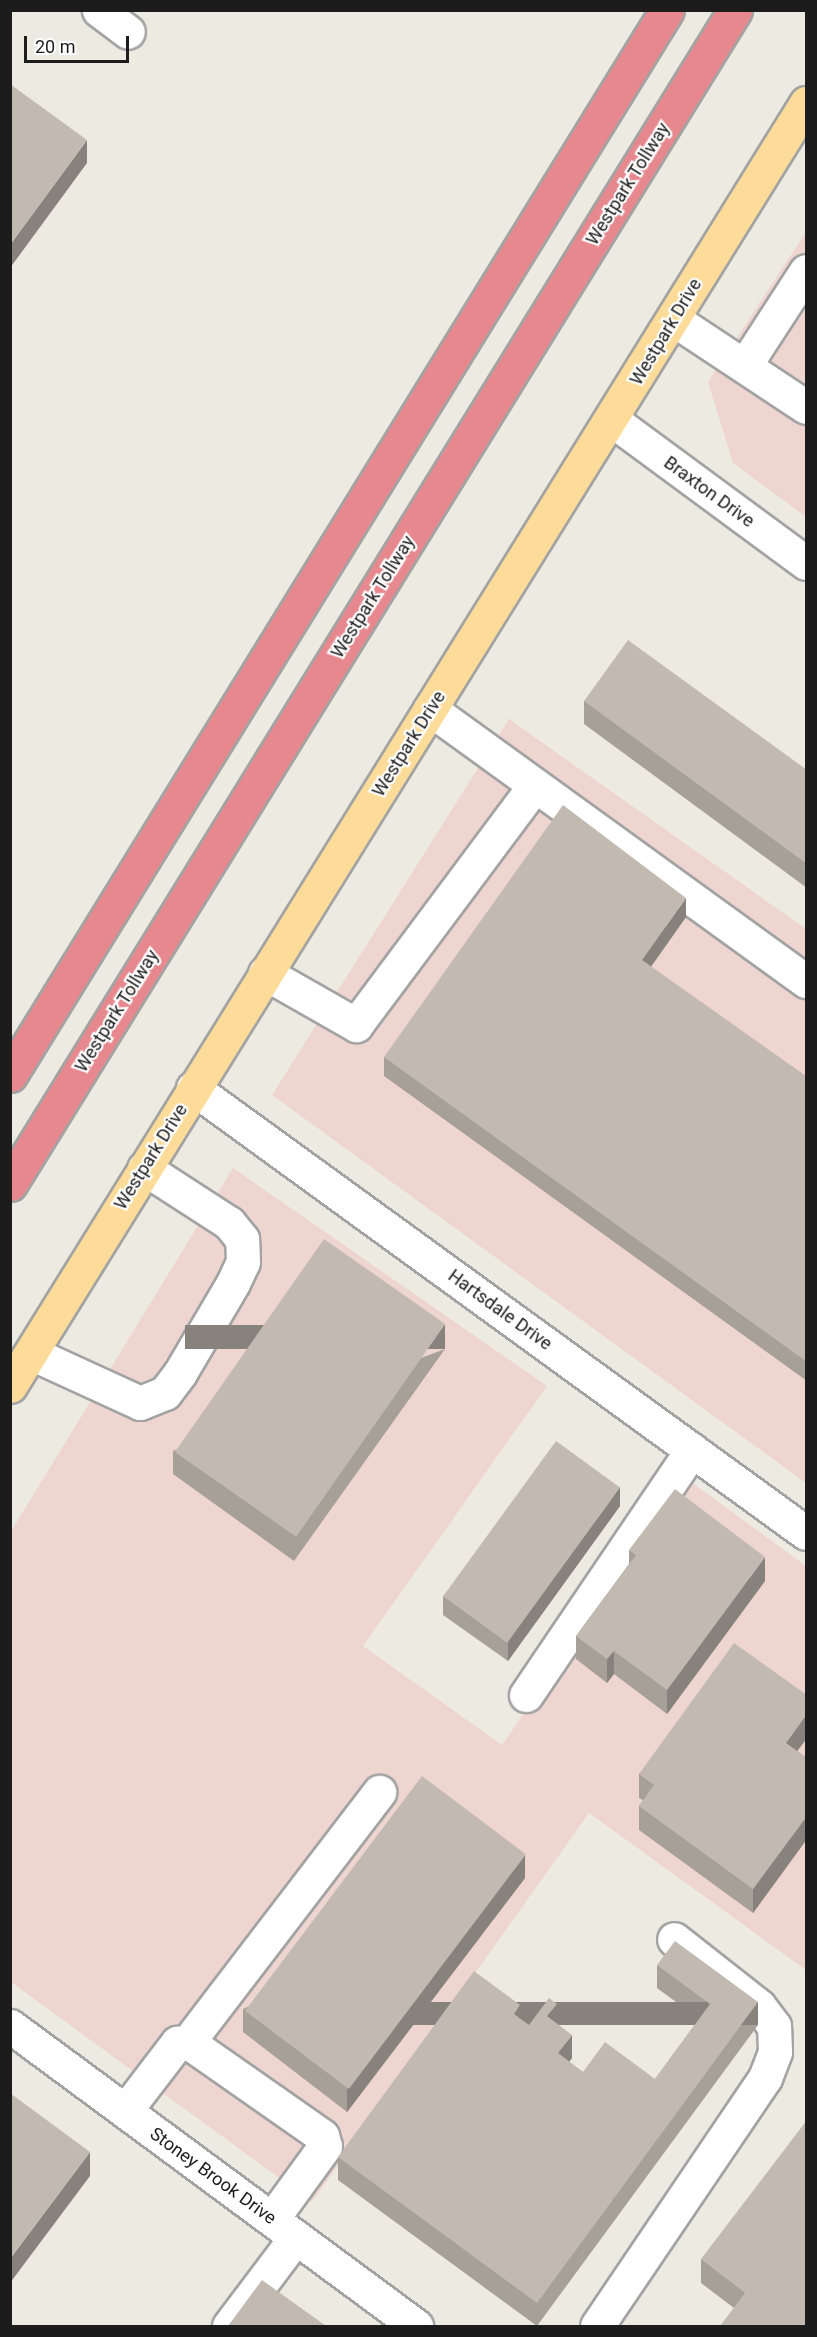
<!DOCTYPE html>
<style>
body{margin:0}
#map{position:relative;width:817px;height:2337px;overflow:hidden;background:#edebe1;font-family:Roboto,sans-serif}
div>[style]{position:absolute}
.commercial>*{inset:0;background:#efd5d0}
.roads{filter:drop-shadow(2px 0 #a3a3a3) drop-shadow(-2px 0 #a3a3a3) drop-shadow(0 2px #a3a3a3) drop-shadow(0 -2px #a3a3a3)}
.minor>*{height:33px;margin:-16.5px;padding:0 16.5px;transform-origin:16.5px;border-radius:16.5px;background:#fff}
.major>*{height:33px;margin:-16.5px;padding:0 16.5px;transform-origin:16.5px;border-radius:16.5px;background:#fcdc98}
.highway>*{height:33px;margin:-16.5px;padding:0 16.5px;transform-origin:16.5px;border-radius:16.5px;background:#e6888e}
.wall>*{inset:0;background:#a7a098}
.shaded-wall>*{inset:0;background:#88827c;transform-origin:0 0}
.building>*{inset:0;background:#c2bab1;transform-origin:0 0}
span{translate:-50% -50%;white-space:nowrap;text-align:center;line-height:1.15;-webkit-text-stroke:4.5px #fff;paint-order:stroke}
.street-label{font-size:18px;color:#1c1c1c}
.frame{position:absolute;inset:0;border:12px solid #1c1c1c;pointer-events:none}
.scale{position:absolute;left:24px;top:36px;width:105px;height:27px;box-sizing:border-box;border:3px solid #1c1c1c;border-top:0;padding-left:8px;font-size:18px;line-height:21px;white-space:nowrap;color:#1c1c1c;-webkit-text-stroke:4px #fff;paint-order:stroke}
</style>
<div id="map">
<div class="commercial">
<div style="clip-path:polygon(806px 232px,806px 517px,733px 463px,708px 382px)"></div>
<div style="clip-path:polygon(509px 719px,806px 929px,806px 1483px,272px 1095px)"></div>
<div style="clip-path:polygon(233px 1168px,547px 1386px,363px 1646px,502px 1745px,687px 1479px,806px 1566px,806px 1970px,589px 1813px,312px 2202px,11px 1982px,10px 1533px)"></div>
</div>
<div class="roads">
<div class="minor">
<div style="left:99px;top:10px;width:36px;rotate:37deg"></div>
<div style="left:673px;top:319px;width:159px;rotate:33.5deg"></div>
<div style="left:745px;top:365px;width:112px;rotate:-57deg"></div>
<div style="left:612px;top:420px;width:241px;rotate:36.4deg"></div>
<div style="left:430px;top:709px;width:464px;rotate:35.9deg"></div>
<div style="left:265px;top:973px;width:105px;rotate:29.7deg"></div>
<div style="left:356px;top:1025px;width:299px;rotate:-53.3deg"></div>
<div style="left:193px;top:1088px;width:757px;rotate:35.98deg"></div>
<div style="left:31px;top:1353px;width:120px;rotate:24.6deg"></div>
<div style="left:140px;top:1403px;width:27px;rotate:-22deg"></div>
<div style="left:165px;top:1393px;width:25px;rotate:-53deg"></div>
<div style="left:180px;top:1373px;width:104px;rotate:-59.5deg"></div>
<div style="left:233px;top:1283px;width:23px;rotate:-65deg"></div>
<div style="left:243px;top:1262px;width:23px;rotate:-92deg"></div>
<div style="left:242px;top:1239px;width:21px;rotate:-129deg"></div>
<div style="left:229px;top:1223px;width:101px;rotate:-147.1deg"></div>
<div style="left:526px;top:1695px;width:296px;rotate:-55.9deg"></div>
<div style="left:10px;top:2026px;width:505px;rotate:36.46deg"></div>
<div style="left:188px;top:2042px;width:315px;rotate:-52.6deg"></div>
<div style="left:125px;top:2111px;width:86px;rotate:-52.6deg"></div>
<div style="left:177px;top:2043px;width:11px;rotate:-5deg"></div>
<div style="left:188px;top:2042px;width:164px;rotate:35deg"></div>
<div style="left:322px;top:2136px;width:10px;rotate:73deg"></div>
<div style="left:325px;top:2146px;width:90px;rotate:126deg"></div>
<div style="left:229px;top:2326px;width:111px;rotate:-53deg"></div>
<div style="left:597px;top:2326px;width:300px;rotate:-55.9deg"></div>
<div style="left:765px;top:2078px;width:28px;rotate:-69deg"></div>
<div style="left:775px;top:2052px;width:26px;rotate:-92deg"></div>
<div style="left:774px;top:2026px;width:25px;rotate:-127deg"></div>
<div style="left:759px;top:2006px;width:108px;rotate:-141.8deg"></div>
</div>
<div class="major">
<div style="left:10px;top:1386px;width:1510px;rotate:-58.18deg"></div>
</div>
<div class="highway">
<div style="left:10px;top:1075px;width:1251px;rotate:-58.33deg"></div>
<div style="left:10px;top:1184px;width:1380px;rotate:-58.3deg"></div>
</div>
</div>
<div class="wall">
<div style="clip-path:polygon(584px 701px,807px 770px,807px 888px,584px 724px)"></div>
<div style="clip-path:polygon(686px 917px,651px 967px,807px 1077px,807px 1381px,384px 1076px,384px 1057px)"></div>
<div style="clip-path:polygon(445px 1349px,294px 1561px,173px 1474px,173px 1451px)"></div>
<div style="clip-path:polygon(620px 1506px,508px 1661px,443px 1615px,443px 1596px)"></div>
<div style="clip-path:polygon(629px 1550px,765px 1581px,667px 1714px,614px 1674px,607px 1683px,576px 1659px,576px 1636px,629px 1564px)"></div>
<div style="clip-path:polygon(807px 1695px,807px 1738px,797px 1751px,807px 1758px,807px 1839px,753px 1913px,639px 1830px,639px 1806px,643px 1800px,639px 1798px,639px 1774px)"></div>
<div style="clip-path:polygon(525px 1878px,347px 2112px,243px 2032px,243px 2009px)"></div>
<div style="clip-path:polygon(657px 1965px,758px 2025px,537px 2326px,338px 2180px,338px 2157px,520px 2018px,529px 2025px,557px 2024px,572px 2058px,569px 2062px,583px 2072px,655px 2079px,699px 2019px,657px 1988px)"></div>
<div style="clip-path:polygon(701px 2259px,807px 2326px,734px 2308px,701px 2283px)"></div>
</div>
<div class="shaded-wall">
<div style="clip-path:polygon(87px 140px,87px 163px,10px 268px,10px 245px)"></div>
<div style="clip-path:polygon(686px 898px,686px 917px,642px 979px,642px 960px)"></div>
<div style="left:445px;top:1325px;width:24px;height:260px;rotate:90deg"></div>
<div style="clip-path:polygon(620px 1487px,620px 1506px,508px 1661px,508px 1642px)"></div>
<div style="clip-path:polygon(765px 1557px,765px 1581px,667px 1714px,667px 1690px)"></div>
<div style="clip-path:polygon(614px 1651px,614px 1674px,607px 1683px,607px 1659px)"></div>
<div style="clip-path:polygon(807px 1714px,807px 1738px,786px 1766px,786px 1743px)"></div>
<div style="clip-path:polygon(807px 1816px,807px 1839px,753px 1913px,753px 1889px)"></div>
<div style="clip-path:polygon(525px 1855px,525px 1878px,347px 2112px,347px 2088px)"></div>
<div style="left:758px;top:2002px;width:23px;height:373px;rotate:90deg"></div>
<div style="clip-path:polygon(557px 2004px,557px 2027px,547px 2016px)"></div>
<div style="clip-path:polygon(520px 2005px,520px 2028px,514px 2014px)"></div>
<div style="clip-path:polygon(572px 2035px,572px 2058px,558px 2077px,558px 2053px)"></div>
<div style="clip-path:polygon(90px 2152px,90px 2176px,10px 2283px,10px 2259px)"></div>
</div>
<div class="building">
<div style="clip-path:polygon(10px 84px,87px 140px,10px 245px)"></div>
<div style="clip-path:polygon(628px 640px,807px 770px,807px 864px,584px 701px)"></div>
<div style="clip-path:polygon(563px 805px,686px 898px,642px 960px,807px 1077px,807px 1362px,384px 1057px)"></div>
<div style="left:324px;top:1239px;width:148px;height:260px;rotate:35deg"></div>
<div style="left:556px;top:1441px;width:79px;height:192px;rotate:36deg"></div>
<div style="clip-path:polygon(675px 1489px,765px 1557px,667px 1690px,614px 1651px,607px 1659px,576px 1636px,636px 1555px,629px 1550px)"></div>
<div style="clip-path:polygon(734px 1643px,807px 1695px,807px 1714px,786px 1743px,807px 1758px,807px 1816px,753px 1889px,639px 1806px,654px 1785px,639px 1774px)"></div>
<div style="left:422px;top:1776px;width:130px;height:294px;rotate:37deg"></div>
<div style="clip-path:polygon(675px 1941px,758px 2002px,537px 2303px,338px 2157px,474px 1971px,520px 2005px,514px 2014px,529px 2025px,549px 1998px,557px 2004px,547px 2016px,572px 2035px,558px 2053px,583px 2072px,605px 2042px,655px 2079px,710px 2004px,657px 1965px)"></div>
<div style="clip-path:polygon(10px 2093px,90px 2152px,10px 2259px)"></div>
<div style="clip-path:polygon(807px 2120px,807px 2326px,720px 2326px,745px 2293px,701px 2259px)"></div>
<div style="clip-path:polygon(262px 2280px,326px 2326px,228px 2326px)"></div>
</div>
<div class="street-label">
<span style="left:628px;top:184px;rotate:-58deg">Westpark Tollway</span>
<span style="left:666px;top:332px;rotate:-59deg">Westpark Drive</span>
<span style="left:709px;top:492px;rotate:36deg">Braxton Drive</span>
<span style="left:373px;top:597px;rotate:-58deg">Westpark Tollway</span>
<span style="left:409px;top:744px;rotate:-58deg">Westpark Drive</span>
<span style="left:117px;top:1011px;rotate:-58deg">Westpark Tollway</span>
<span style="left:151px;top:1157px;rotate:-58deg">Westpark Drive</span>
<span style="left:500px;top:1310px;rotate:36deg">Hartsdale Drive</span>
<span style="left:213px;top:2176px;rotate:36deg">Stoney Brook Drive</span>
</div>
<div class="frame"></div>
<div class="scale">20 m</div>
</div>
